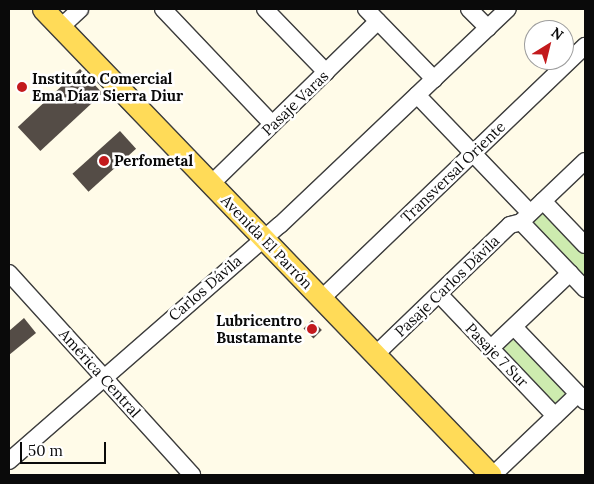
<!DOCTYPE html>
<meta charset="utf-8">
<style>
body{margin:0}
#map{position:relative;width:594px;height:484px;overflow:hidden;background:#fffbe8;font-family:Lora,serif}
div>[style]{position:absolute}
.green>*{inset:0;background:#cdebaf;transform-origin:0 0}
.building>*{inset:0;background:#544c46;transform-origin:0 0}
.roads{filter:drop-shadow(1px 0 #3d3d3d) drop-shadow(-1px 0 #3d3d3d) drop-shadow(0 1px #3d3d3d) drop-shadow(0 -1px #3d3d3d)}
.minor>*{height:16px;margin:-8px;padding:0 8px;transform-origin:8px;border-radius:8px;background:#fff}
.major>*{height:21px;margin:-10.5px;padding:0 10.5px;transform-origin:10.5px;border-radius:10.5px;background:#ffdb58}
.dots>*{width:14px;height:14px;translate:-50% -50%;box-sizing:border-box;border:2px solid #fff;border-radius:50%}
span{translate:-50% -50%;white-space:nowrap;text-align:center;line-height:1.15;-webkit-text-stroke:5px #fff;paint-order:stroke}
.poi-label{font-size:15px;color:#0a0a0a;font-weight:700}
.left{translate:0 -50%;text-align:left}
.right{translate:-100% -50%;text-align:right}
.street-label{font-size:15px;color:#0a0a0a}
.frame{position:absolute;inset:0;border:10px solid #0a0a0a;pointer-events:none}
.north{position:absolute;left:524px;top:20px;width:50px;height:50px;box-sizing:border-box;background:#fff;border:1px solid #9d9d9d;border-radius:50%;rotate:36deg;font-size:14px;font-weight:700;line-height:20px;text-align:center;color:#0a0a0a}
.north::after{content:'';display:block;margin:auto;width:18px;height:22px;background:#c31a1d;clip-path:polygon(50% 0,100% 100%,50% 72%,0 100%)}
.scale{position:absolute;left:20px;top:442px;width:86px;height:22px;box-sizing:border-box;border:2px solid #0a0a0a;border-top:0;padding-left:6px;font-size:15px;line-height:18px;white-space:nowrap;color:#0a0a0a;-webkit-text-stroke:4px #fff;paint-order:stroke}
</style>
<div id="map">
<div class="green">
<div style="clip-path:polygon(541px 208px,585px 254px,585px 280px,531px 224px)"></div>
<div style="left:515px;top:332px;width:83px;height:24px;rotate:46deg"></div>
</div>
<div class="building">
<div style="left:80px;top:69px;width:33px;height:85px;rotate:47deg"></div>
<div style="left:120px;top:131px;width:24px;height:64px;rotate:48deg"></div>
<div style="clip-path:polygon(24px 318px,36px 333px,9px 355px,9px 331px)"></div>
<div style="left:312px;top:320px;width:14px;height:12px;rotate:45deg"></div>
</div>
<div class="roads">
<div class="minor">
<div style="left:163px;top:9px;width:158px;rotate:46.5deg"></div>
<div style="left:265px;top:9px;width:88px;rotate:45.9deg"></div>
<div style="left:366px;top:9px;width:98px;rotate:45.8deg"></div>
<div style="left:469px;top:9px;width:27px;rotate:45deg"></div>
<div style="left:61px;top:27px;width:26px;rotate:-43deg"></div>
<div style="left:417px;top:95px;width:163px;rotate:46.2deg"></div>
<div style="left:211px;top:184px;width:233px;rotate:-44.3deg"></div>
<div style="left:543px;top:201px;width:61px;rotate:46.3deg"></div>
<div style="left:522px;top:221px;width:87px;rotate:-43.6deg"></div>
<div style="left:521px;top:222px;width:93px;rotate:46.3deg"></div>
<div style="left:9px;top:273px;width:273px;rotate:47.8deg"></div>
<div style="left:439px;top:294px;width:168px;rotate:46.4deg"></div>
<div style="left:321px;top:299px;width:366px;rotate:-43.8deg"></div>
<div style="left:514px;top:327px;width:103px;rotate:46.2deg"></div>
<div style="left:491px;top:348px;width:109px;rotate:-43.5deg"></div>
<div style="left:375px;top:355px;width:187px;rotate:-43.9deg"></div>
<div style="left:510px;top:225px;width:11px;rotate:-15deg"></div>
<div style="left:9px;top:461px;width:359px;rotate:-41.1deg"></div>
<div style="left:280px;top:225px;width:314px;rotate:-43.5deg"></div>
<div style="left:493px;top:475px;width:117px;rotate:-43.6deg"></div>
</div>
<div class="major">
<div style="left:43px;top:9px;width:646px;rotate:46.13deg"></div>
</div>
</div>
<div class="dots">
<div style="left:22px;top:87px;background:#c31a1d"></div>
<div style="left:104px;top:161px;background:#c31a1d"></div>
<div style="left:312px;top:329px;background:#c31a1d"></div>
</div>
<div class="poi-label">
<span class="left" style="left:32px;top:87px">Instituto Comercial<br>Ema Díaz Sierra Diur</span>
<span class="left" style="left:114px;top:161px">Perfometal</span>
<span class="right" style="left:302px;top:329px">Lubricentro<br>Bustamante</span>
</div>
<div class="street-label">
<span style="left:295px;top:103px;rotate:-44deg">Pasaje Varas</span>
<span style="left:453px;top:172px;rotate:-44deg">Transversal Oriente</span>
<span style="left:267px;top:242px;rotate:46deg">Avenida El Parrón</span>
<span style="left:447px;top:286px;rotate:-44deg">Pasaje Carlos Dávila</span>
<span style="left:205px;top:288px;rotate:-41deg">Carlos Dávila</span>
<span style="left:497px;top:355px;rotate:46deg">Pasaje 7 Sur</span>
<span style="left:100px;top:373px;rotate:48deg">América Central</span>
</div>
<div class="frame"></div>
<div class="north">N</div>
<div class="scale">50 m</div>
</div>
